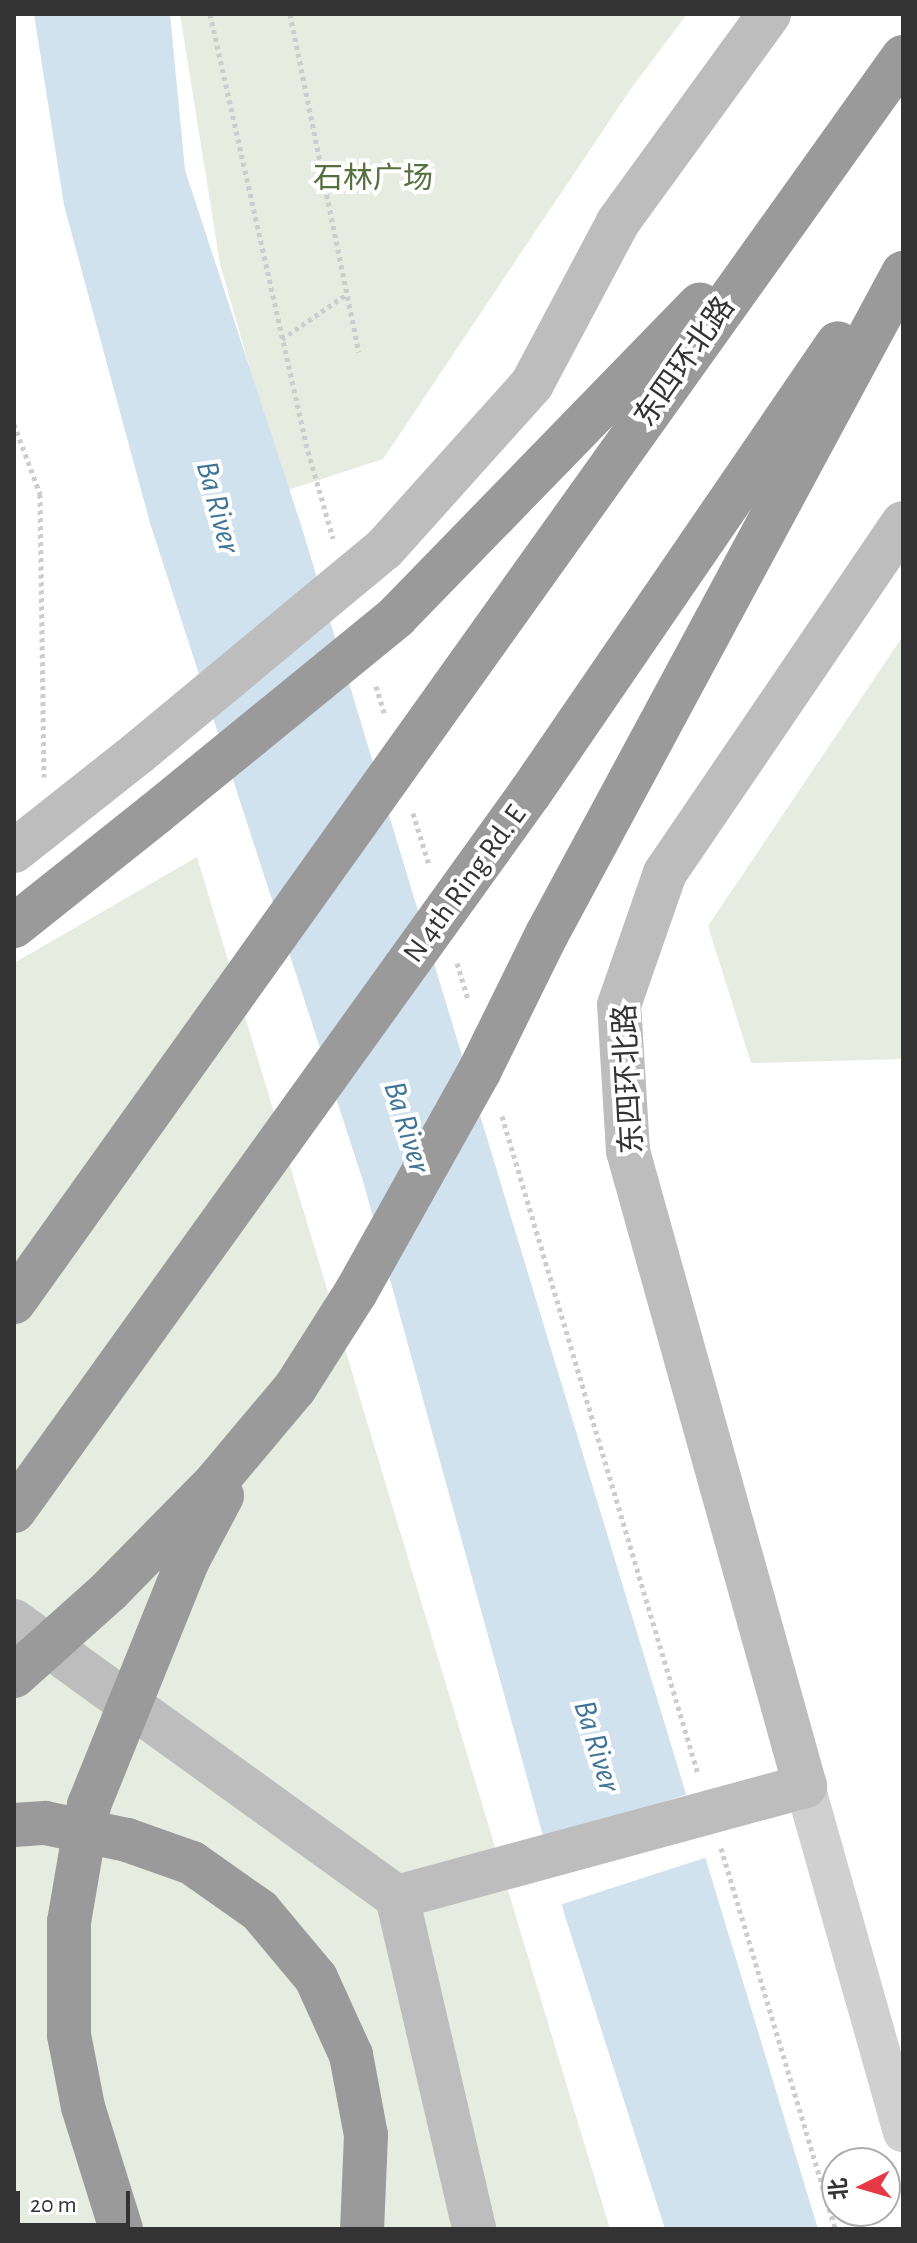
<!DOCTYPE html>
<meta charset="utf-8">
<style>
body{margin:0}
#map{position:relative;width:917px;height:2243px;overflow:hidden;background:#fff;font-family:"Alegreya Sans","Noto Sans SC",sans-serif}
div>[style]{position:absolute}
.green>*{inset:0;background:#e6ecdf}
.water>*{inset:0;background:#cfe2ee}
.pier>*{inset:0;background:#fff;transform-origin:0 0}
.path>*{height:5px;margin-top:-2.5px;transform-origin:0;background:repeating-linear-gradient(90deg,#cdcdcd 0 4px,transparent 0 8px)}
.street>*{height:40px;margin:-20px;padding:0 20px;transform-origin:20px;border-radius:20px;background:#d0d0d0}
.secondary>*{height:44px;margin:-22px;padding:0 22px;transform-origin:22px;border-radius:22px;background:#bdbdbd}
.highway>*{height:44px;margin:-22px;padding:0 22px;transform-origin:22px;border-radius:22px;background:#9a9a9a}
.secondary-bridge>*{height:44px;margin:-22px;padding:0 22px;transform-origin:22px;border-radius:22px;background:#bdbdbd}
.highway-bridge>*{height:44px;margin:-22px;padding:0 22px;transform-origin:22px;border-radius:22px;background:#9a9a9a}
span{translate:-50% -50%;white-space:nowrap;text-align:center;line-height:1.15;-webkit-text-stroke:8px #fff;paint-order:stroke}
.park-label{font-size:30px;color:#56703f}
.street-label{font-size:30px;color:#333}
.water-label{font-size:32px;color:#3f7597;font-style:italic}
.frame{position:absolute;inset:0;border:16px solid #333;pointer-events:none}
.north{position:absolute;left:821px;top:2147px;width:80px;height:80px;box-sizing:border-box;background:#fff;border:2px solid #adadad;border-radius:50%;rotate:265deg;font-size:22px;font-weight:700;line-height:32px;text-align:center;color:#333}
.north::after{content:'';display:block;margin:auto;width:28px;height:36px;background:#e63946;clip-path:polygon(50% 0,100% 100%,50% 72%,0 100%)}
.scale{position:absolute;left:16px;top:2191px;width:114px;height:36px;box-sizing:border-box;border:4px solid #333;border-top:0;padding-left:10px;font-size:24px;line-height:28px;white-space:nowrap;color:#333;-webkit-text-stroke:6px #fff;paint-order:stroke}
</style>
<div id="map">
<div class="green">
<div style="clip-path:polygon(180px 14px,687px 14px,630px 90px,383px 459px,285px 491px,220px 264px)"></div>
<div style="clip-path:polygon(903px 636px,903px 1059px,751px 1063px,708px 926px)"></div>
<div style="clip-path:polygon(197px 857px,610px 2229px,14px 2229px,14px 963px)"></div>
</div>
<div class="water">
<div style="clip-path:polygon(34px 14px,170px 14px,185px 170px,301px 525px,818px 2229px,665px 2229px,565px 1916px,363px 1181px,150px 523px,64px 205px)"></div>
</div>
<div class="pier">
<div style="left:691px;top:1793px;width:66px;height:158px;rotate:72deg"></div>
</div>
<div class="path">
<div style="left:210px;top:14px;width:448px;rotate:77.4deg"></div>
<div style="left:308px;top:451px;width:91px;rotate:74deg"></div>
<div style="left:290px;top:14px;width:345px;rotate:78.5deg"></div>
<div style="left:282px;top:339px;width:79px;rotate:-34.7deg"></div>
<div style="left:14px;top:424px;width:75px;rotate:69.6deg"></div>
<div style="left:40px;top:494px;width:283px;rotate:89.2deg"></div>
<div style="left:376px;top:686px;width:30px;rotate:73deg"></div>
<div style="left:413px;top:813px;width:54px;rotate:72.9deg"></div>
<div style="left:457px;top:963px;width:38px;rotate:73deg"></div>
<div style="left:502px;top:1116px;width:687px;rotate:73.41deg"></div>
<div style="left:721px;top:1848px;width:398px;rotate:73.3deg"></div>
</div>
<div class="street">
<div style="left:805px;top:1786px;width:360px;rotate:74.2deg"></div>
</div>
<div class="secondary">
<div style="left:384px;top:549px;width:222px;rotate:-48.1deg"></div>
<div style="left:532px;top:384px;width:183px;rotate:-62deg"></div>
<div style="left:618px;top:222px;width:257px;rotate:-54deg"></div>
<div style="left:14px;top:851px;width:158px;rotate:-38.3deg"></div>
<div style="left:14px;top:1621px;width:472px;rotate:35.8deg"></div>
<div style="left:397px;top:1897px;width:341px;rotate:76.9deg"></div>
<div style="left:805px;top:1786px;width:659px;rotate:-105.58deg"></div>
<div style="left:628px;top:1151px;width:146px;rotate:-93.5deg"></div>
<div style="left:619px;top:1005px;width:140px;rotate:-70.8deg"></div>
<div style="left:665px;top:873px;width:423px;rotate:-55.8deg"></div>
</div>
<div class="highway">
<div style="left:14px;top:926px;width:181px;rotate:-38.5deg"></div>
<div style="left:14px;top:1825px;width:31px;rotate:-4deg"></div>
<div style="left:45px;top:1823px;width:84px;rotate:11.7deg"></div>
<div style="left:127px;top:1840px;width:69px;rotate:19.5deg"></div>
<div style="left:192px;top:1863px;width:83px;rotate:35.2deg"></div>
<div style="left:260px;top:1911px;width:87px;rotate:50.1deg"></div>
<div style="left:316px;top:1978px;width:85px;rotate:65.6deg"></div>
<div style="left:351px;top:2055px;width:81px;rotate:79.4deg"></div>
<div style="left:366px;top:2135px;width:94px;rotate:92.4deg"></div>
</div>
<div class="secondary-bridge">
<div style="left:138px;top:753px;width:320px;rotate:-39.7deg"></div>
<div style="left:397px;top:1897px;width:423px;rotate:-15.2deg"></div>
</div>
<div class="highway-bridge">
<div style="left:156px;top:813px;width:310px;rotate:-39.2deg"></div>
<div style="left:396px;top:617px;width:436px;rotate:-45.8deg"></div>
<div style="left:14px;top:1302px;width:1530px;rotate:-54.47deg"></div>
<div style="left:14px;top:1511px;width:884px;rotate:-54.3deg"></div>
<div style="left:530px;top:793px;width:545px;rotate:-55.61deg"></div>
<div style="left:14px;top:1676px;width:127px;rotate:-41.8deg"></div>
<div style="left:109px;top:1591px;width:153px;rotate:-45.5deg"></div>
<div style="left:216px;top:1482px;width:123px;rotate:-50deg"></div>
<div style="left:295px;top:1388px;width:114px;rotate:-57.6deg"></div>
<div style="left:356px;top:1292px;width:252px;rotate:-60.8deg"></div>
<div style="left:479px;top:1072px;width:154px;rotate:-63.8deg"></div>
<div style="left:547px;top:934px;width:751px;rotate:-61.69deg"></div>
<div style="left:121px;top:2229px;width:128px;rotate:-107.3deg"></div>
<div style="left:83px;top:2107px;width:73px;rotate:-101deg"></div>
<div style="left:69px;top:2035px;width:113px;rotate:-90deg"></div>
<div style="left:69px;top:1922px;width:119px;rotate:-80.3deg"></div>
<div style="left:89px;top:1805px;width:262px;rotate:-68deg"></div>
<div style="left:187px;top:1562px;width:75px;rotate:-62.1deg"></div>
</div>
<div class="park-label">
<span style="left:373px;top:179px">石林广场</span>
</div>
<div class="street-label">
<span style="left:685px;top:362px;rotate:-55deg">东四环北路</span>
<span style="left:465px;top:884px;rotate:-54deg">N 4th Ring Rd. E</span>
<span style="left:629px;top:1079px;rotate:-93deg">东四环北路</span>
</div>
<div class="water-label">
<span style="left:218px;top:507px;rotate:75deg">Ba River</span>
<span style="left:407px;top:1127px;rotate:73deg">Ba River</span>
<span style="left:597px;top:1746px;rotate:73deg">Ba River</span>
</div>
<div class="frame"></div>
<div class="north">北</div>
<div class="scale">20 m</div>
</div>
